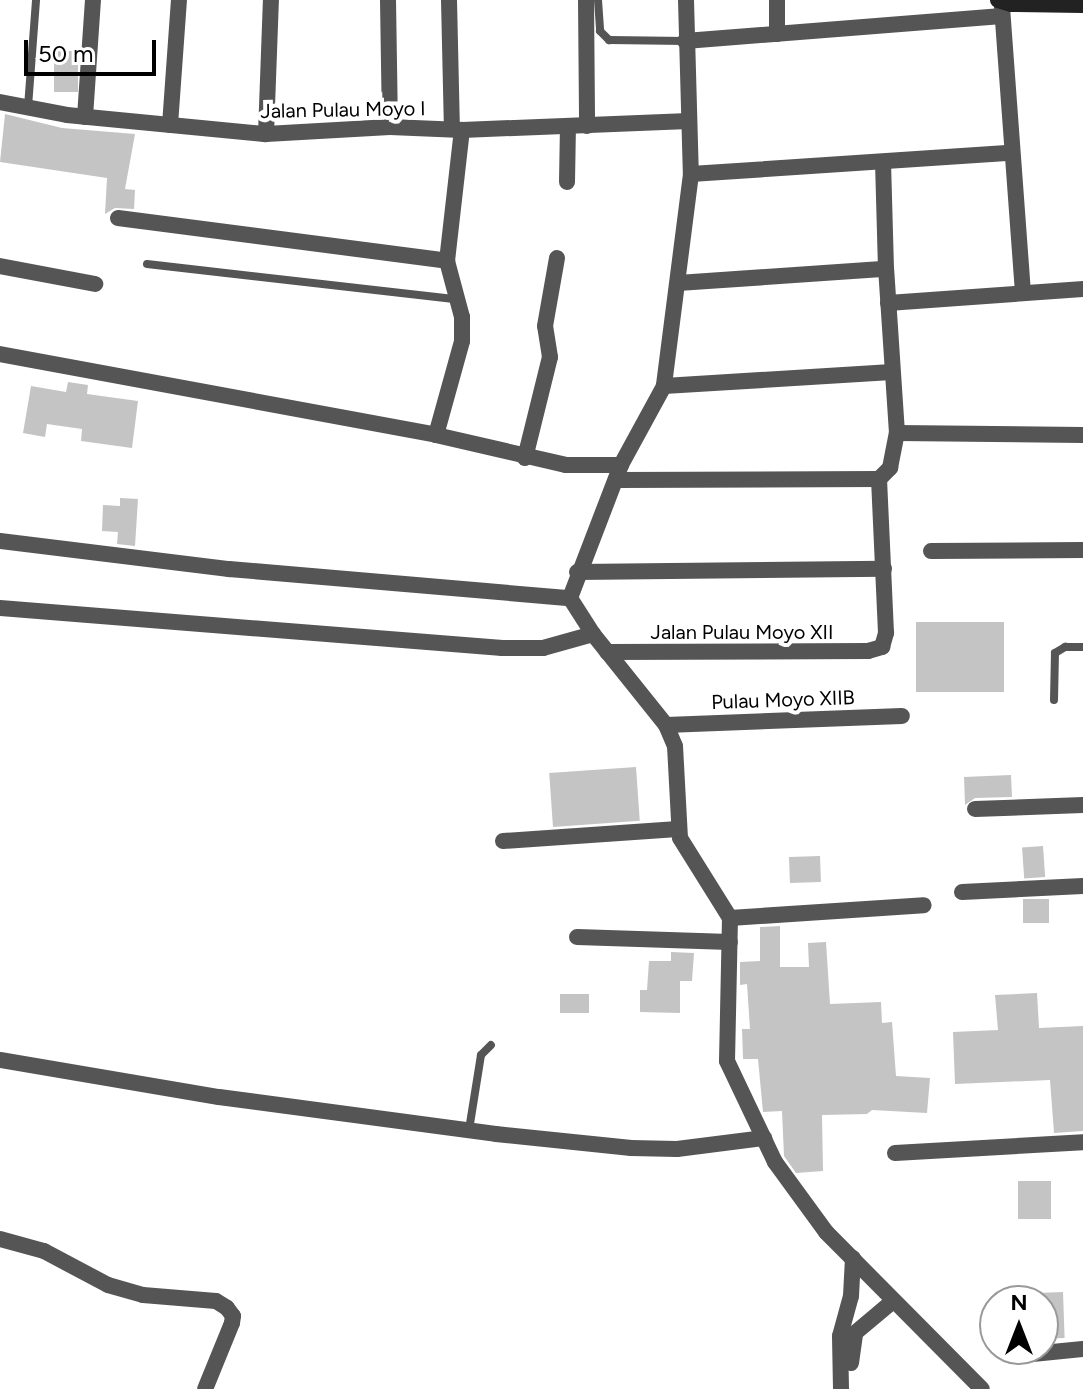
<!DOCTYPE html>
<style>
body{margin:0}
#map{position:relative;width:1083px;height:1389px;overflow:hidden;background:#fff;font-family:Figtree,sans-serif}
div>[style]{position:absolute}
.building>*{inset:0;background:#c4c4c4;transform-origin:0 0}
.lane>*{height:8px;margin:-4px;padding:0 4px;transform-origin:4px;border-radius:4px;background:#555}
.street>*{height:16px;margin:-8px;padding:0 8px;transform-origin:8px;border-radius:8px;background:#555}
.secondary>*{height:16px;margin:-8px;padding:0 8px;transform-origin:8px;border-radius:8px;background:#222}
span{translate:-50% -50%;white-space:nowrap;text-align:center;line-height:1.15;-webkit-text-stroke:8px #fff;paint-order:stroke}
.street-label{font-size:20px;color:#000}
.north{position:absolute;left:979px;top:1285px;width:80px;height:80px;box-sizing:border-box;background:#fff;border:2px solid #999;border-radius:50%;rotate:0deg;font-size:22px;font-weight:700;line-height:32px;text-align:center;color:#000}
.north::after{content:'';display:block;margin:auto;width:28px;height:36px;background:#000;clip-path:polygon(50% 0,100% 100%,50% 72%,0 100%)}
.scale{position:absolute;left:24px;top:40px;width:132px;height:36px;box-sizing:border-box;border:4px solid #000;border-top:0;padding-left:10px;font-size:24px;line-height:28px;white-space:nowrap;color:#000;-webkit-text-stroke:6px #fff;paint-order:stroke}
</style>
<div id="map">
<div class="building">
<div style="left:54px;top:51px;width:24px;height:41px"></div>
<div style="clip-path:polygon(5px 114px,62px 128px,135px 134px,125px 189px,135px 190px,134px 209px,115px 208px,105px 214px,107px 178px,0 162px)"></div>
<div style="clip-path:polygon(68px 382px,88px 385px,87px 394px,138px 401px,132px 448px,81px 441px,82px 429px,47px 424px,45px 437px,23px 433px,31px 386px,66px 392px)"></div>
<div style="clip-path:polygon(120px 498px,138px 499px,135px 546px,117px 544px,118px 532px,102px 531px,103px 505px,120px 506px)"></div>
<div style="left:916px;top:622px;width:88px;height:70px"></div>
<div style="left:636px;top:767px;width:54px;height:87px;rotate:86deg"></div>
<div style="clip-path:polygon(1011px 775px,1012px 797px,975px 798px,965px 805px,964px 777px)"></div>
<div style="left:1043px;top:846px;width:31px;height:21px;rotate:86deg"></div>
<div style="left:820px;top:856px;width:26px;height:31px;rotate:88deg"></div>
<div style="left:1049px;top:899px;width:24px;height:26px;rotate:90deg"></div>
<div style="clip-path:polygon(780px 926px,780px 967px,809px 967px,808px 943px,826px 942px,830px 1004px,881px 1002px,882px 1023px,892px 1022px,896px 1076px,930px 1078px,927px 1113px,872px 1110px,867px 1114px,822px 1115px,823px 1171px,796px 1173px,784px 1156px,782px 1111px,763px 1112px,758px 1059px,743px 1059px,742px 1029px,750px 1029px,747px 984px,740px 985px,740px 962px,760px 961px,760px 927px)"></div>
<div style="clip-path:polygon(671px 952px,694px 953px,692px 981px,680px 981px,680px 1013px,640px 1012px,640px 990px,647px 990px,649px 961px,671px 961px)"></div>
<div style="clip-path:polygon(1037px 993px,1039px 1028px,1083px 1026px,1083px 1131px,1054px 1133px,1050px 1080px,955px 1084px,953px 1032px,998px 1030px,995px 995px)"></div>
<div style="left:560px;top:994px;width:29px;height:19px"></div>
<div style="left:1018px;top:1181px;width:33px;height:38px"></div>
<div style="left:1063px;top:1292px;width:46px;height:20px;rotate:88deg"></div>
</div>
<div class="lane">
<div style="left:598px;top:0;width:31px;rotate:86deg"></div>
<div style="left:600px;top:31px;width:13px;rotate:45deg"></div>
<div style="left:609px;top:40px;width:76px;rotate:0.8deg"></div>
<div style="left:28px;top:107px;width:107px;rotate:-85.7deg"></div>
<div style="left:147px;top:264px;width:311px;rotate:6.5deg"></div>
<div style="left:1054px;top:700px;width:47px;rotate:-88.8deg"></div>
<div style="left:1055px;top:653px;width:12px;rotate:-31deg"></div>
<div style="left:1065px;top:647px;width:18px"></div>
<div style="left:469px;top:1130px;width:76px;rotate:-80.9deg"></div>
<div style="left:481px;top:1055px;width:14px;rotate:-45deg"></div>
</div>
<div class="street">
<div style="left:388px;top:0;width:127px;rotate:89.1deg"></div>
<div style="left:449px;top:0;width:129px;rotate:88.7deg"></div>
<div style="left:586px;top:0;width:126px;rotate:89.5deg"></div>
<div style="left:686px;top:0;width:174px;rotate:88.4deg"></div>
<div style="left:691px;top:174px;width:214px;rotate:97.3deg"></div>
<div style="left:664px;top:386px;width:90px;rotate:118.6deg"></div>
<div style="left:621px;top:465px;width:142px;rotate:111deg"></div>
<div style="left:570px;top:598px;width:43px;rotate:57.4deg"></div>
<div style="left:593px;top:634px;width:117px;rotate:51.3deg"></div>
<div style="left:666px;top:725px;width:23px;rotate:67deg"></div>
<div style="left:675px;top:746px;width:92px;rotate:86.9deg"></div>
<div style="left:680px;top:838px;width:94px;rotate:58deg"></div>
<div style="left:730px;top:918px;width:143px;rotate:91.2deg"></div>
<div style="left:727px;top:1061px;width:112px;rotate:64.6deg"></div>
<div style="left:775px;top:1162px;width:87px;rotate:53.9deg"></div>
<div style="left:826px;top:1232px;width:221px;rotate:45.2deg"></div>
<div style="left:777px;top:0;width:34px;rotate:90deg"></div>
<div style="left:1002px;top:7px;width:286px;rotate:85.8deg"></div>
<div style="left:685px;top:41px;width:318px;rotate:-4.5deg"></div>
<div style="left:0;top:102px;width:68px;rotate:11deg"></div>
<div style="left:67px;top:115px;width:200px;rotate:5.5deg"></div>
<div style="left:266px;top:134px;width:124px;rotate:-3.2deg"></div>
<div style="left:390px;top:127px;width:72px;rotate:2.4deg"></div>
<div style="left:462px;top:130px;width:227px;rotate:-2.3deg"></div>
<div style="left:85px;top:117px;width:117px;rotate:-86.1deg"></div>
<div style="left:170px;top:125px;width:125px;rotate:-85.9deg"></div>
<div style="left:266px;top:134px;width:134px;rotate:-87.9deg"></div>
<div style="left:691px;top:174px;width:320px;rotate:-3.8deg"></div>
<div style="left:567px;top:182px;width:55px;rotate:-89deg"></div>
<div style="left:118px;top:218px;width:332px;rotate:7.4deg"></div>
<div style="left:0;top:266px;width:97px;rotate:10.7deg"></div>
<div style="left:678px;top:283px;width:208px;rotate:-3.9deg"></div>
<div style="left:888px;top:303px;width:196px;rotate:-4.1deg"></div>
<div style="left:0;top:354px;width:443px;rotate:10.5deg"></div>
<div style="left:436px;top:435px;width:133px;rotate:13deg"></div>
<div style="left:566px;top:465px;width:55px"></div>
<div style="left:664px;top:386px;width:228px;rotate:-3.5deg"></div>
<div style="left:897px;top:433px;width:186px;rotate:0.6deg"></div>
<div style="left:436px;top:435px;width:98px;rotate:-74.5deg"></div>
<div style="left:462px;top:341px;width:24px;rotate:-90deg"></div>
<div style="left:462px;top:317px;width:58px;rotate:-105deg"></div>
<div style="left:447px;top:261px;width:132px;rotate:-83.5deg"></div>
<div style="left:525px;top:458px;width:104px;rotate:-76.1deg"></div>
<div style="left:550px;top:357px;width:31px;rotate:-99deg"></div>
<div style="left:545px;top:326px;width:69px;rotate:-80deg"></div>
<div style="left:618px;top:480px;width:261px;rotate:-0.2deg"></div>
<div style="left:0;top:541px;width:231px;rotate:7deg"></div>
<div style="left:229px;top:569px;width:342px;rotate:4.9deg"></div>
<div style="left:931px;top:551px;width:152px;rotate:-0.4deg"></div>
<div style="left:577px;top:572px;width:307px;rotate:-0.6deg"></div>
<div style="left:0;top:608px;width:504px;rotate:4.56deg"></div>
<div style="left:502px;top:648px;width:41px"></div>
<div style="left:543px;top:648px;width:52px;rotate:-15.6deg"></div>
<div style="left:607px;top:652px;width:261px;rotate:-0.2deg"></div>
<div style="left:868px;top:651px;width:15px;rotate:-16deg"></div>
<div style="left:882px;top:647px;width:15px;rotate:-74deg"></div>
<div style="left:886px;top:633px;width:154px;rotate:-92.6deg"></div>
<div style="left:879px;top:479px;width:16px;rotate:-45deg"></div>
<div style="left:890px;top:468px;width:36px;rotate:-79deg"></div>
<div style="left:897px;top:433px;width:164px;rotate:-93.8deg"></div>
<div style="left:886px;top:269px;width:107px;rotate:-91.6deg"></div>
<div style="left:666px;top:725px;width:236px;rotate:-2.2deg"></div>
<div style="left:975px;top:809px;width:108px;rotate:-2.1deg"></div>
<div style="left:503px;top:841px;width:175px;rotate:-3.9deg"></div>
<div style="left:962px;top:892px;width:121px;rotate:-2.8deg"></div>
<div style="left:730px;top:918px;width:194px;rotate:-3.8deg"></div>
<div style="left:577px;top:937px;width:153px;rotate:1.9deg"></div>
<div style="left:0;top:1060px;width:222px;rotate:9.6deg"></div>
<div style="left:219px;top:1097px;width:279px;rotate:7.6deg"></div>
<div style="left:496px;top:1134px;width:136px;rotate:5.9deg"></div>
<div style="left:631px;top:1148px;width:46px;rotate:1.2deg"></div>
<div style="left:677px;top:1149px;width:88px;rotate:-7.2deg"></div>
<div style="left:895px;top:1153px;width:188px;rotate:-3.3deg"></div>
<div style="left:0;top:1239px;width:46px;rotate:15.3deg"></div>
<div style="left:44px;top:1251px;width:72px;rotate:28deg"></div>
<div style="left:108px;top:1285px;width:36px;rotate:16deg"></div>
<div style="left:143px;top:1295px;width:73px;rotate:4.7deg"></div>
<div style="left:216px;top:1301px;width:13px;rotate:32deg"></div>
<div style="left:227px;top:1308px;width:10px;rotate:53deg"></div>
<div style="left:233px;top:1316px;width:7px;rotate:98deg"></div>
<div style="left:232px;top:1323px;width:71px;rotate:112.2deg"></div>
<div style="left:1012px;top:1356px;width:71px;rotate:-5.6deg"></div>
<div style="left:851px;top:1363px;width:30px;rotate:-82deg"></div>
<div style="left:855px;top:1333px;width:50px;rotate:-40.1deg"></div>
<div style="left:841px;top:1389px;width:53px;rotate:-91.1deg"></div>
<div style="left:840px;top:1336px;width:41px;rotate:-74.6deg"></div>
<div style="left:851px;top:1296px;width:38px;rotate:-87deg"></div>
</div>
<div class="secondary">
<div style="left:998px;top:0;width:14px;rotate:17deg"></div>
<div style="left:1011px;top:4px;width:72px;rotate:0.8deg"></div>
</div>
<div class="street-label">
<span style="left:343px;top:110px;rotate:-1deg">Jalan Pulau Moyo I</span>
<span style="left:742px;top:632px">Jalan Pulau Moyo XII</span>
<span style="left:783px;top:700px;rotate:-2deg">Pulau Moyo XIIB</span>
</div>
<div class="north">N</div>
<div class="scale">50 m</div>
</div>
